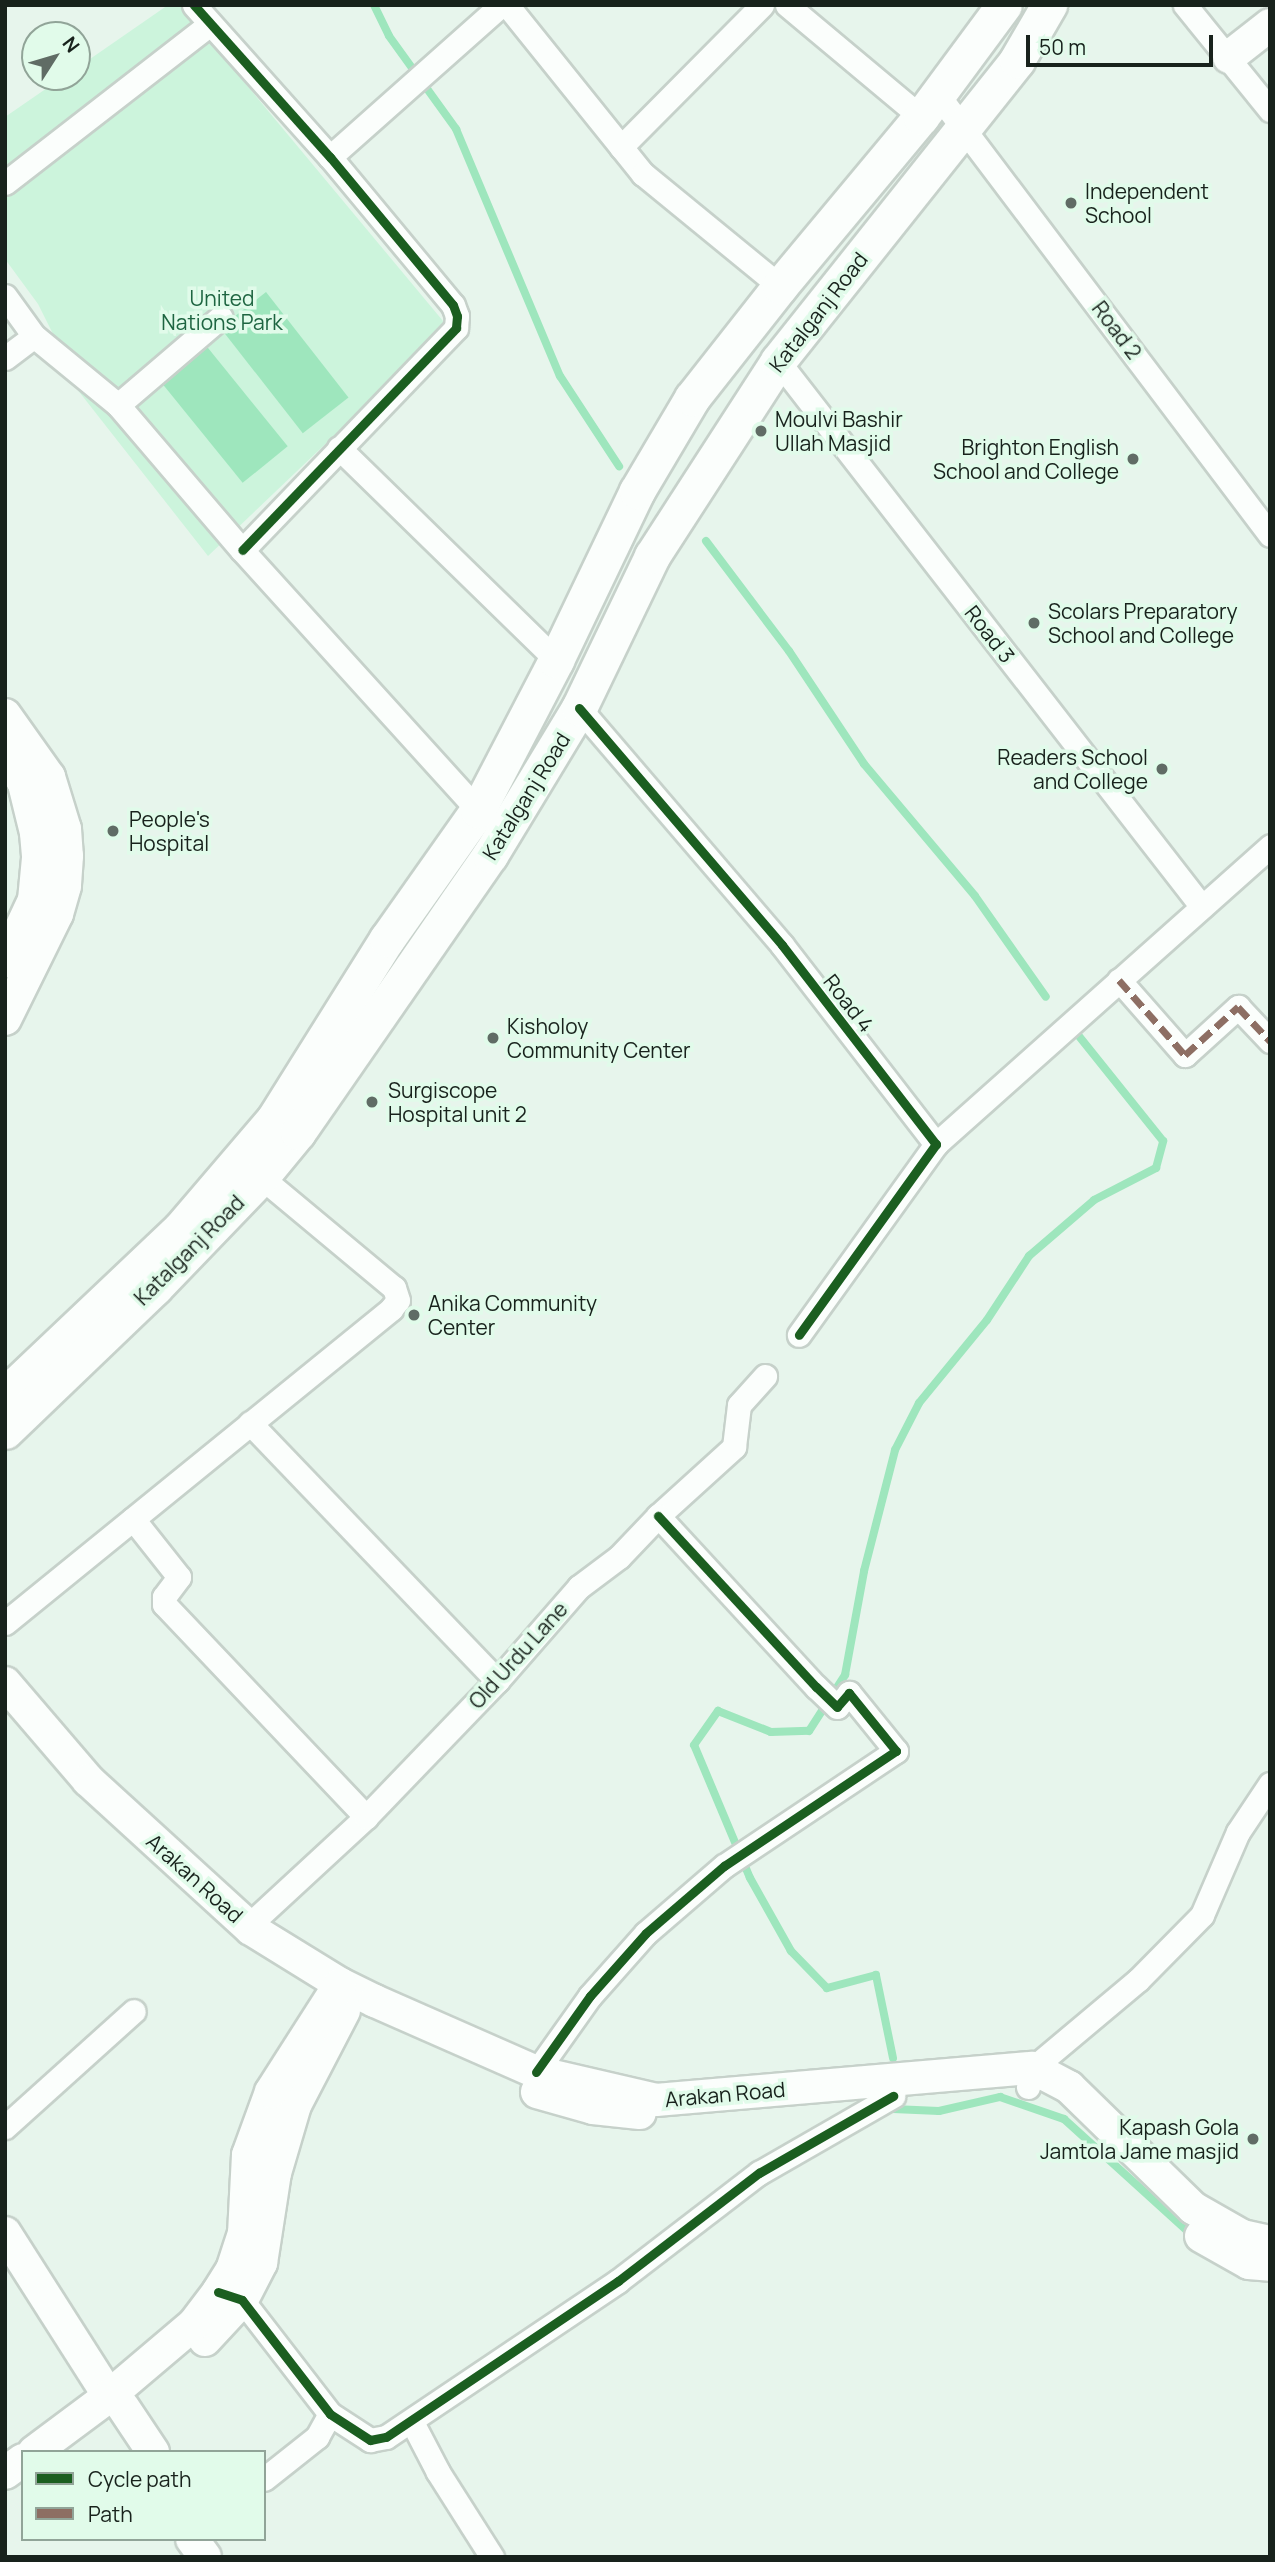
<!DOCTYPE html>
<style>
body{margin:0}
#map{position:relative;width:1275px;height:2562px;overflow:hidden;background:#e7f5ec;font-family:Manrope,sans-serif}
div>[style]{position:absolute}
.green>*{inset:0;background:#ccf4dc}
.water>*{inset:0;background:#9ee6bd;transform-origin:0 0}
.stream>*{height:8px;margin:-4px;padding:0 4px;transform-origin:4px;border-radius:4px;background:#9ee6bd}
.roads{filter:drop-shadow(2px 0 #c6d1ca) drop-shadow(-2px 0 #c6d1ca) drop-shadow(0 2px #c6d1ca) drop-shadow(0 -2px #c6d1ca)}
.street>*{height:23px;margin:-11.5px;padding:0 11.5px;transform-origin:11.5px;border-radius:11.5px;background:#fbfefc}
.secondary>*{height:32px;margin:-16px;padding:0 16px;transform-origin:16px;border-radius:16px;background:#fbfefc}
.primary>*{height:35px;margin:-17.5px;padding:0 17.5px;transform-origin:17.5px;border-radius:17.5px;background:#fbfefc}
.quiet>*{height:7px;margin-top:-3.5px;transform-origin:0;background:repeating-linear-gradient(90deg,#8d6e63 0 14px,transparent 0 21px)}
.cycleway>*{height:9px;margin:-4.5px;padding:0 4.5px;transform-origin:4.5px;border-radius:4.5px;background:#1b5e20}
.dots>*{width:19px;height:19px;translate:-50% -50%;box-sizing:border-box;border:4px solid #e1fbea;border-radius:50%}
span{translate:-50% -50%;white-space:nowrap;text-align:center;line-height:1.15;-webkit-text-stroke:7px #e1fbea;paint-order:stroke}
.poi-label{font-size:21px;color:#18221c}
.left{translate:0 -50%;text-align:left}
.right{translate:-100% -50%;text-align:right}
.park-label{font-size:21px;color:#1e6541}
.street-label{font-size:21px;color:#18221c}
.frame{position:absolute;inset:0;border:7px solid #18221c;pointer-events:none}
.legend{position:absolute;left:21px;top:2450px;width:245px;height:91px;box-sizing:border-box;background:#e1fbea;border:2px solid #91a498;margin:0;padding:9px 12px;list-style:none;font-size:21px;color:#18221c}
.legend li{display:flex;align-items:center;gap:14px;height:35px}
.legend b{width:35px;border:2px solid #91a498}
.north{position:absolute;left:21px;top:21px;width:70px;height:70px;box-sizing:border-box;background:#e1fbea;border:2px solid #91a498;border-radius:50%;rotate:53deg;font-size:19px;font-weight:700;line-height:28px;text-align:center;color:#18221c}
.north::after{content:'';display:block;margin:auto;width:24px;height:32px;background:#606c65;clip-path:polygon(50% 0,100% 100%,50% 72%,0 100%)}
.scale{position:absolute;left:1026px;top:35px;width:187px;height:32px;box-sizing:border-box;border:4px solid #18221c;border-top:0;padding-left:9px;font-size:21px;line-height:24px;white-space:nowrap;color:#18221c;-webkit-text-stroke:5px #e1fbea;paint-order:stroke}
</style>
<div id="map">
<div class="green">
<div style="clip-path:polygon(168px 5px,180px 5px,448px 327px,208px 556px,62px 370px,55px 338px,38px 304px,5px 259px,5px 117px,63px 77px,77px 77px,77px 68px)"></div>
</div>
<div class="water">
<div style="left:266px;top:292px;width:134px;height:58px;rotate:52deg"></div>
<div style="left:204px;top:343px;width:133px;height:58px;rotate:51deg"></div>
</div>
<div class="stream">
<div style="left:374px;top:5px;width:34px;rotate:64deg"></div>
<div style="left:389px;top:36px;width:115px;rotate:54.2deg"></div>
<div style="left:456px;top:129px;width:268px;rotate:67.2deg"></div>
<div style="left:560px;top:376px;width:108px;rotate:56.8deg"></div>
<div style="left:706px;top:541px;width:138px;rotate:53deg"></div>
<div style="left:789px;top:651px;width:136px;rotate:56.4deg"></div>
<div style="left:864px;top:764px;width:172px;rotate:49.9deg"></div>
<div style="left:975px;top:896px;width:123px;rotate:54.9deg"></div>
<div style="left:893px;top:2058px;width:85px;rotate:-101.6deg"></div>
<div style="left:876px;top:1975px;width:51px;rotate:165.1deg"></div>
<div style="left:827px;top:1988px;width:52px;rotate:-134.2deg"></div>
<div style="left:791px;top:1951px;width:84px;rotate:-119.3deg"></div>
<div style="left:750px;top:1878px;width:144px;rotate:-112.8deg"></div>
<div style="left:694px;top:1745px;width:42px;rotate:-54.8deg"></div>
<div style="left:718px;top:1711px;width:57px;rotate:21.6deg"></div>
<div style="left:771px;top:1732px;width:38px;rotate:-2deg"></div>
<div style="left:809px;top:1731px;width:67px;rotate:-57.3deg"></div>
<div style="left:845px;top:1675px;width:106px;rotate:-79.6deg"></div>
<div style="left:864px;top:1571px;width:125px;rotate:-75.6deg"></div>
<div style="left:895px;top:1450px;width:53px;rotate:-62.9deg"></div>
<div style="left:919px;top:1403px;width:107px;rotate:-50.7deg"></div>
<div style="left:987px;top:1320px;width:77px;rotate:-56.7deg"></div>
<div style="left:1029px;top:1256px;width:86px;rotate:-40.7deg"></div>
<div style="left:1094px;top:1200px;width:70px;rotate:-27.3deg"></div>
<div style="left:1156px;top:1168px;width:28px;rotate:-75deg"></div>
<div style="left:1163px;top:1141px;width:141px;rotate:-128.7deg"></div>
<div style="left:893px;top:2103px;width:6px;rotate:90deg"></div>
<div style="left:893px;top:2109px;width:46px;rotate:2.5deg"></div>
<div style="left:939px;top:2111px;width:63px;rotate:-12.9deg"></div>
<div style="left:1000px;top:2097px;width:68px;rotate:19deg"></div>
<div style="left:1064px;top:2119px;width:176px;rotate:42.2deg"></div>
</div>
<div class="roads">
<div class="street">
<div style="left:194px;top:5px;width:204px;rotate:48.2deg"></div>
<div style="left:330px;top:157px;width:192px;rotate:50.3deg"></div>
<div style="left:453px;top:305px;width:12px;rotate:70deg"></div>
<div style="left:457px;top:316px;width:12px;rotate:95deg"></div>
<div style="left:456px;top:328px;width:308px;rotate:133.9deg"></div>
<div style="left:507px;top:5px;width:217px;rotate:51.2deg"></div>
<div style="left:643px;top:174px;width:177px;rotate:39.3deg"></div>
<div style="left:787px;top:5px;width:175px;rotate:39.9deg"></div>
<div style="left:1185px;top:5px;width:135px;rotate:51deg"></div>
<div style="left:938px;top:95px;width:551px;rotate:52.96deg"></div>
<div style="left:621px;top:147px;width:200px;rotate:-45.2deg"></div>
<div style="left:330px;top:157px;width:229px;rotate:-41.6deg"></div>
<div style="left:5px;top:183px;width:258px;rotate:-37.8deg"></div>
<div style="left:5px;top:296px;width:49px;rotate:54.1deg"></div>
<div style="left:34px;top:336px;width:109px;rotate:39.4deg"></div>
<div style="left:118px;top:405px;width:191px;rotate:49.5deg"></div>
<div style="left:242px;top:550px;width:351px;rotate:47.8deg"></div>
<div style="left:5px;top:358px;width:36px;rotate:-37deg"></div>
<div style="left:778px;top:361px;width:691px;rotate:52.17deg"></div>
<div style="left:118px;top:405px;width:135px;rotate:-40.5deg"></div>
<div style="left:339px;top:448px;width:303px;rotate:44.3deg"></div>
<div style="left:579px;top:708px;width:312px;rotate:49.4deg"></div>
<div style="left:782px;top:945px;width:252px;rotate:52.3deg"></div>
<div style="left:936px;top:1144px;width:235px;rotate:125.7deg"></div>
<div style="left:1119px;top:980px;width:100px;rotate:48.7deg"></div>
<div style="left:1185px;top:1055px;width:72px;rotate:-42.2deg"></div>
<div style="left:1238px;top:1007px;width:47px;rotate:46.7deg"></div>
<div style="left:936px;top:1144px;width:448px;rotate:-41.7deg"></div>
<div style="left:250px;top:1423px;width:357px;rotate:46.2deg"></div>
<div style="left:133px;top:1519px;width:74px;rotate:51.6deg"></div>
<div style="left:179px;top:1577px;width:25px;rotate:127deg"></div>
<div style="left:164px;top:1597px;width:7px;rotate:90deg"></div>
<div style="left:164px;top:1604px;width:294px;rotate:46.5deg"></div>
<div style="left:5px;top:1623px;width:498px;rotate:-39.1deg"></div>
<div style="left:391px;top:1309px;width:11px;rotate:-52deg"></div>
<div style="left:398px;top:1300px;width:13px;rotate:-108deg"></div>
<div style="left:394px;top:1288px;width:173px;rotate:-140.2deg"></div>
<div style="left:248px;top:1926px;width:161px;rotate:-42.7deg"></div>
<div style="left:366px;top:1817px;width:189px;rotate:-46.1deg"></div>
<div style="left:497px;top:1681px;width:125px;rotate:-48.9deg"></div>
<div style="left:579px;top:1587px;width:50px;rotate:-36.9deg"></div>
<div style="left:619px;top:1557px;width:57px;rotate:-46.4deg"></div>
<div style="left:658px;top:1516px;width:103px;rotate:-42.2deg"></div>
<div style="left:734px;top:1447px;width:42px;rotate:-83.2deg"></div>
<div style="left:739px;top:1405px;width:39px;rotate:-48deg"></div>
<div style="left:536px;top:2072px;width:93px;rotate:-54.6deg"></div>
<div style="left:590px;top:1996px;width:84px;rotate:-48.4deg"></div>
<div style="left:646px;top:1933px;width:103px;rotate:-40.7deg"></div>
<div style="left:724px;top:1866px;width:207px;rotate:-33.8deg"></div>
<div style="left:896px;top:1751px;width:75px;rotate:-129deg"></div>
<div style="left:849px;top:1693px;width:18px;rotate:131deg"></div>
<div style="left:837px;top:1707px;width:29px;rotate:-136deg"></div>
<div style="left:816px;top:1687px;width:233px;rotate:-132.7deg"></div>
<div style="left:1028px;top:2087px;width:20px;rotate:-75deg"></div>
<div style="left:1033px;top:2068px;width:137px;rotate:-40deg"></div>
<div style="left:1138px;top:1980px;width:91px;rotate:-45.4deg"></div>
<div style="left:1202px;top:1915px;width:90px;rotate:-66.6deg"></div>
<div style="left:1238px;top:1832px;width:58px;rotate:-56.3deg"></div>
<div style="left:5px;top:2127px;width:173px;rotate:-42deg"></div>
<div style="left:229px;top:2296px;width:14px;rotate:17deg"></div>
<div style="left:242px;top:2300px;width:144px;rotate:52.3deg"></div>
<div style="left:330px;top:2414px;width:48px;rotate:33deg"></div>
<div style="left:370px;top:2440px;width:16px;rotate:-11deg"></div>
<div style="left:386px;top:2437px;width:280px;rotate:-33.9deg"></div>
<div style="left:618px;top:2281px;width:178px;rotate:-37.5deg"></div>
<div style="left:759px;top:2173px;width:155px;rotate:-29.9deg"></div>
<div style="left:412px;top:2422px;width:56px;rotate:62.5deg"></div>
<div style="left:438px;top:2472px;width:101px;rotate:57.6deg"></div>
<div style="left:264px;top:2479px;width:68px;rotate:-38.4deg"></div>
<div style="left:317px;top:2437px;width:26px;rotate:-61deg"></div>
</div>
<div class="secondary">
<div style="left:1229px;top:57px;width:52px;rotate:-38deg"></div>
<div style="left:5px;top:715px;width:76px;rotate:54.6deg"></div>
<div style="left:49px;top:777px;width:54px;rotate:72.9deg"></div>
<div style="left:65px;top:829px;width:27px;rotate:86deg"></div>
<div style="left:67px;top:856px;width:30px;rotate:94deg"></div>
<div style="left:65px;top:886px;width:29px;rotate:106deg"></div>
<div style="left:57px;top:914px;width:117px;rotate:116.3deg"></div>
<div style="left:5px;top:753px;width:36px;rotate:58deg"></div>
<div style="left:24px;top:784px;width:50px;rotate:76.2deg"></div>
<div style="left:36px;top:833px;width:25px;rotate:85deg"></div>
<div style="left:38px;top:858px;width:42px;rotate:95.4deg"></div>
<div style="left:34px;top:900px;width:68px;rotate:115.1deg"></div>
<div style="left:5px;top:1683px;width:128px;rotate:49.4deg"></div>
<div style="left:88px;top:1780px;width:221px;rotate:42.4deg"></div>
<div style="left:251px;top:1929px;width:105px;rotate:31.7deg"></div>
<div style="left:340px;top:1984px;width:39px;rotate:26deg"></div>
<div style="left:375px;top:2001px;width:176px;rotate:23.8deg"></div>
<div style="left:536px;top:2072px;width:123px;rotate:13.1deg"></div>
<div style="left:656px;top:2100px;width:378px;rotate:-4.9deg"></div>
<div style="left:1033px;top:2068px;width:41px;rotate:27.8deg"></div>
<div style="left:1069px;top:2087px;width:173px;rotate:44.3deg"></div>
<div style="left:1193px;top:2208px;width:56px;rotate:29.7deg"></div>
<div style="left:1242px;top:2236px;width:29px;rotate:12deg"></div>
<div style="left:537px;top:2092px;width:58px;rotate:15.9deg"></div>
<div style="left:593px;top:2108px;width:47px;rotate:6.1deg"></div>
<div style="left:5px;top:2233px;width:193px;rotate:57.5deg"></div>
<div style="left:1201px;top:2236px;width:55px;rotate:29.4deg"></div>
<div style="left:1249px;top:2263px;width:21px;rotate:5deg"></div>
<div style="left:205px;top:2340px;width:54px;rotate:-47.2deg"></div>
<div style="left:242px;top:2300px;width:42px;rotate:-62.8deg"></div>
<div style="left:261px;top:2263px;width:91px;rotate:-81.2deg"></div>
<div style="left:275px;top:2173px;width:71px;rotate:-73.6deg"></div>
<div style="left:295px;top:2105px;width:106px;rotate:-62.5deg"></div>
<div style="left:123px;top:2407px;width:54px;rotate:56.3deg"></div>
<div style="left:34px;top:2452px;width:94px;rotate:-36.7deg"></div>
<div style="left:109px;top:2396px;width:111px;rotate:-40.3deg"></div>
<div style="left:194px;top:2324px;width:40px;rotate:-53deg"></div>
<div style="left:218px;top:2292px;width:26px;rotate:-58deg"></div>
<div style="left:232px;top:2270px;width:38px;rotate:-72deg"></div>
<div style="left:244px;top:2234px;width:79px;rotate:-87.1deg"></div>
<div style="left:248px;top:2155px;width:67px;rotate:-69.9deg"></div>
<div style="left:271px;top:2092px;width:128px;rotate:-57.4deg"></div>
<div style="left:5px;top:2473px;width:22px;rotate:-36deg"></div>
<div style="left:192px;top:2539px;width:22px;rotate:54deg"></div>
</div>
<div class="primary">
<div style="left:5px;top:1395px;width:241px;rotate:-43.5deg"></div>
<div style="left:180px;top:1229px;width:145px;rotate:-49.5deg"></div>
<div style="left:274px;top:1119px;width:213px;rotate:-57.9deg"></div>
<div style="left:387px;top:939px;width:158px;rotate:-54.8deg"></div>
<div style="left:478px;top:810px;width:169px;rotate:-62.5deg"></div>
<div style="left:556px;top:660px;width:187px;rotate:-64.4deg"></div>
<div style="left:637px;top:491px;width:108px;rotate:-59.4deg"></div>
<div style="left:692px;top:398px;width:142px;rotate:-51.8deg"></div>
<div style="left:780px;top:286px;width:220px;rotate:-50.2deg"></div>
<div style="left:921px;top:117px;width:139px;rotate:-53.5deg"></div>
<div style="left:5px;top:1431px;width:207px;rotate:-43.8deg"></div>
<div style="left:154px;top:1288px;width:154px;rotate:-46.1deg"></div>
<div style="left:261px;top:1177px;width:58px;rotate:-50.6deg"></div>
<div style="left:298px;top:1132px;width:337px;rotate:-55.3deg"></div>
<div style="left:490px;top:855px;width:172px;rotate:-58.8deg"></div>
<div style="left:579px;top:708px;width:169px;rotate:-64.3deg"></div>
<div style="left:652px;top:556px;width:232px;rotate:-57.1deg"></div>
<div style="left:778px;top:361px;width:384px;rotate:-51.5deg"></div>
<div style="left:1017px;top:60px;width:64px;rotate:-59.8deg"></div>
</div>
</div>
<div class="quiet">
<div style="left:1119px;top:980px;width:100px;rotate:48.7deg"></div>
<div style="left:1185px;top:1055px;width:72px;rotate:-42.2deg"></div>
<div style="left:1238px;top:1007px;width:47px;rotate:46.7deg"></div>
</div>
<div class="cycleway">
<div style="left:194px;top:5px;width:204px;rotate:48.2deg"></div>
<div style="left:330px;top:157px;width:192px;rotate:50.3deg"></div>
<div style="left:453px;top:305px;width:12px;rotate:70deg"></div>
<div style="left:457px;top:316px;width:12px;rotate:95deg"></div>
<div style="left:456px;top:328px;width:308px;rotate:133.9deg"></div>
<div style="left:579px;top:708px;width:312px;rotate:49.4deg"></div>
<div style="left:782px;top:945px;width:252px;rotate:52.3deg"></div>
<div style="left:936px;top:1144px;width:235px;rotate:125.7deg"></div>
<div style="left:536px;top:2072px;width:93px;rotate:-54.6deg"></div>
<div style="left:590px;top:1996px;width:84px;rotate:-48.4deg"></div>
<div style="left:646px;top:1933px;width:103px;rotate:-40.7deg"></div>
<div style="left:724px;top:1866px;width:207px;rotate:-33.8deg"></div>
<div style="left:896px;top:1751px;width:75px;rotate:-129deg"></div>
<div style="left:849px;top:1693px;width:18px;rotate:131deg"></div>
<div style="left:837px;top:1707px;width:29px;rotate:-136deg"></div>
<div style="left:816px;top:1687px;width:233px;rotate:-132.7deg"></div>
<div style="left:218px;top:2292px;width:25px;rotate:18deg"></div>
<div style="left:242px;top:2300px;width:144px;rotate:52.3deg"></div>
<div style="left:330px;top:2414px;width:48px;rotate:33deg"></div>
<div style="left:370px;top:2440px;width:16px;rotate:-11deg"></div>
<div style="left:386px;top:2437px;width:280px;rotate:-33.9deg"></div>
<div style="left:618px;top:2281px;width:178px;rotate:-37.5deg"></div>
<div style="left:759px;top:2173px;width:155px;rotate:-29.9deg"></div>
</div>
<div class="dots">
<div style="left:1071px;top:203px;background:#606c65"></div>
<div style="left:761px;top:431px;background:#606c65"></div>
<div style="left:1133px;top:459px;background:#606c65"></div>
<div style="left:1034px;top:623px;background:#606c65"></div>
<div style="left:1162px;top:769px;background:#606c65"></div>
<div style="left:113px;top:831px;background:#606c65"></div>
<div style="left:493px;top:1038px;background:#606c65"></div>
<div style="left:372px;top:1102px;background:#606c65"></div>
<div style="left:414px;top:1315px;background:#606c65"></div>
<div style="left:1253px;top:2139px;background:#606c65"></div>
</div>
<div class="poi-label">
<span class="left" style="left:1085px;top:203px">Independent<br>School</span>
<span class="left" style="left:775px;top:431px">Moulvi Bashir<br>Ullah Masjid</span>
<span class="right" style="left:1119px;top:459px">Brighton English<br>School and College</span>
<span class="left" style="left:1048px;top:623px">Scolars Preparatory<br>School and College</span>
<span class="right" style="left:1148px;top:769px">Readers School<br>and College</span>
<span class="left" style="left:129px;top:831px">People's<br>Hospital</span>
<span class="left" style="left:507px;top:1038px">Kisholoy<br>Community Center</span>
<span class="left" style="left:388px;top:1102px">Surgiscope<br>Hospital unit 2</span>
<span class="left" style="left:428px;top:1315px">Anika Community<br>Center</span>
<span class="right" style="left:1239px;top:2139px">Kapash Gola<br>Jamtola Jame masjid</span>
</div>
<div class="park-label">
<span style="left:222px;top:310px">United<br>Nations Park</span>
</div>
<div class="street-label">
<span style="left:818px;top:312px;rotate:-52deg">Katalganj Road</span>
<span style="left:1117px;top:330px;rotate:53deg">Road 2</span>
<span style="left:990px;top:634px;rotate:52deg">Road 3</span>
<span style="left:526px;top:796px;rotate:-58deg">Katalganj Road</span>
<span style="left:849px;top:1003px;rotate:52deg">Road 4</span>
<span style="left:189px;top:1250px;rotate:-45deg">Katalganj Road</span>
<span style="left:518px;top:1655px;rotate:-48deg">Old Urdu Lane</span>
<span style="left:195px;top:1878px;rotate:42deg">Arakan Road</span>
<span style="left:725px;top:2094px;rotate:-5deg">Arakan Road</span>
</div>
<div class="frame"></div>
<ul class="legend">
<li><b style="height:9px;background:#1b5e20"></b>Cycle path</li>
<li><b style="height:9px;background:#8d6e63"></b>Path</li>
</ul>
<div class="north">N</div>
<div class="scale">50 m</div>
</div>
